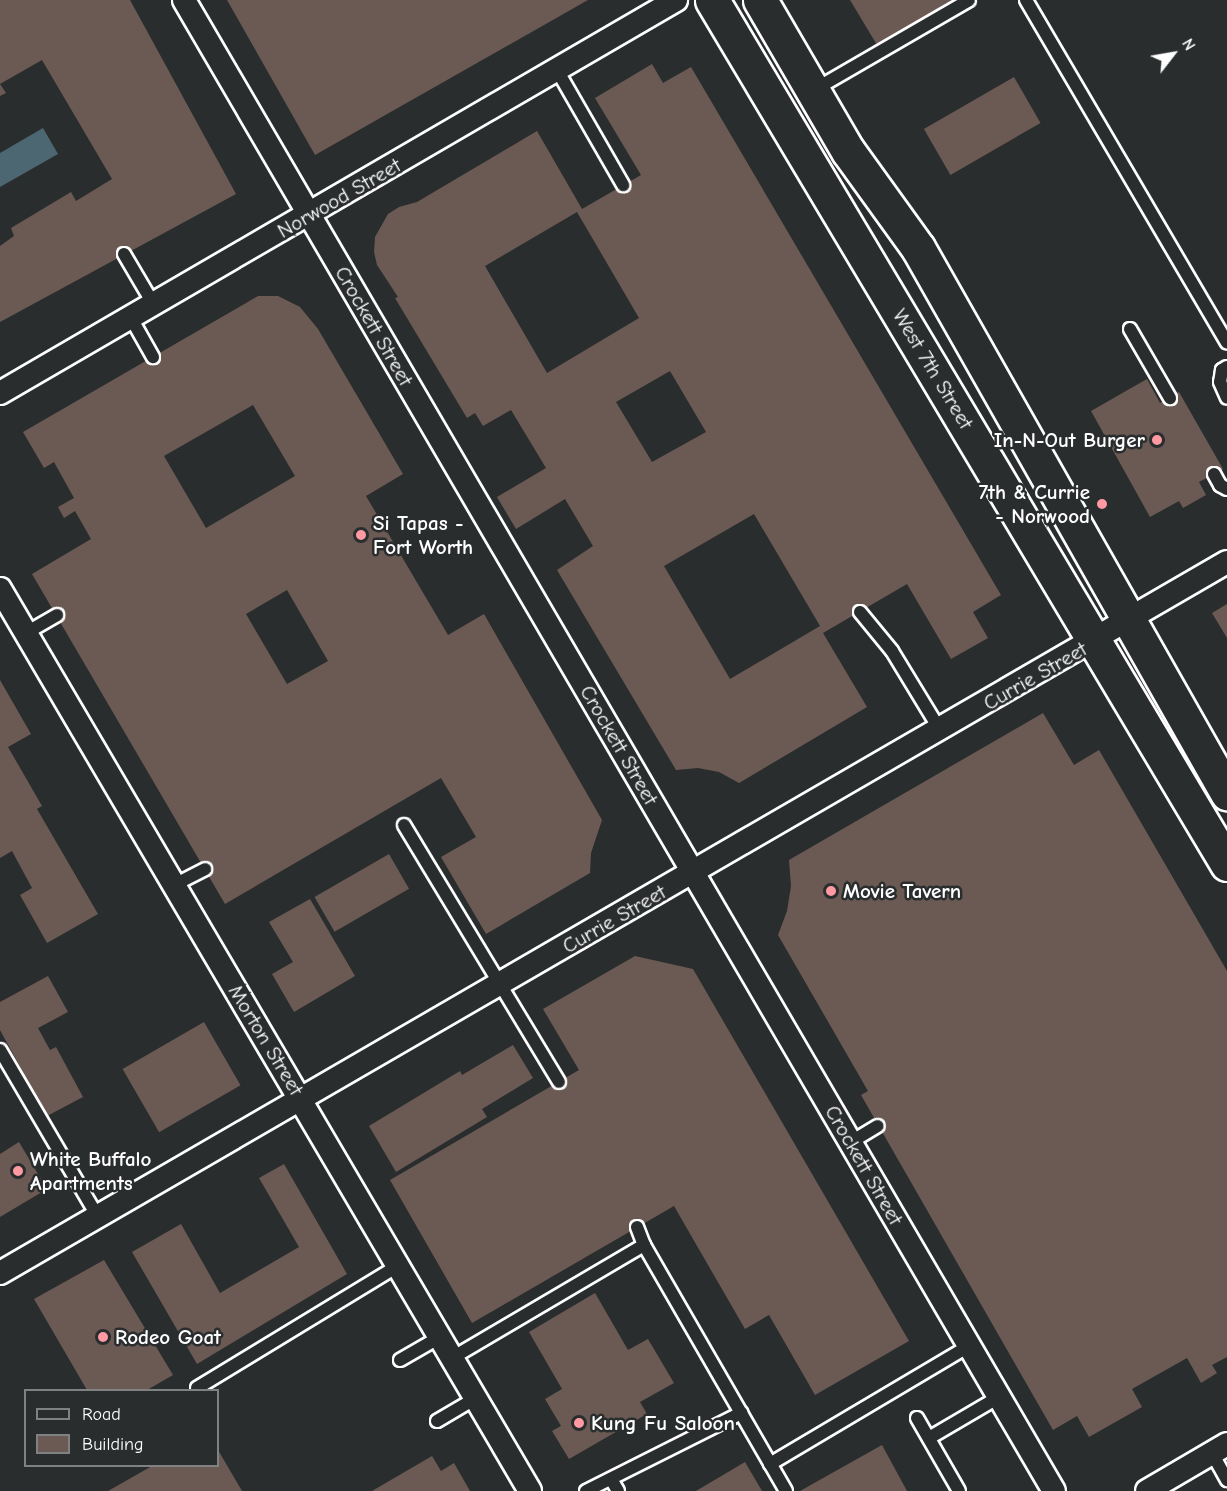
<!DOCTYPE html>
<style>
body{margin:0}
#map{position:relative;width:1227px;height:1491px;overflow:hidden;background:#2a2d2e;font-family:"Comic Neue",sans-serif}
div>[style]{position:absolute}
.water>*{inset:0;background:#4c6771}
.building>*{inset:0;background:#6b5a53;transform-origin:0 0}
.roads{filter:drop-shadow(2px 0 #fff) drop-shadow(-2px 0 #fff) drop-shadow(0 2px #fff) drop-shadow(0 -2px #fff)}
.service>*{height:12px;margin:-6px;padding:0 6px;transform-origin:6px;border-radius:6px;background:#2a2d2e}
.minor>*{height:22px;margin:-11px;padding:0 11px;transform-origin:11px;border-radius:11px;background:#2a2d2e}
.secondary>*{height:33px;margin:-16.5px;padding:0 16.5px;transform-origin:16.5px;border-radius:16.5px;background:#2a2d2e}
.dots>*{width:16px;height:16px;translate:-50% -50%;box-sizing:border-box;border:3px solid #2a2d2e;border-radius:50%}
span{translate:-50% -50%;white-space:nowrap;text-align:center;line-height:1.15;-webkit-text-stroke:5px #2a2d2e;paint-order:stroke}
.street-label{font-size:21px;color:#fff}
.poi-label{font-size:21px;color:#fff;font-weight:700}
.right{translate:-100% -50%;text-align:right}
.left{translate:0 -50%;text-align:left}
.legend{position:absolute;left:24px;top:1389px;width:195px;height:78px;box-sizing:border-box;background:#2a2d2e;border:2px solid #7f8182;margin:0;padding:8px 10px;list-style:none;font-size:18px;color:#fff}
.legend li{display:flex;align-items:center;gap:12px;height:30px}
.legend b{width:30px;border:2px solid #7f8182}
.north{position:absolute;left:1143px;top:24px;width:60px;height:60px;-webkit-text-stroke:4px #2a2d2e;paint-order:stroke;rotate:59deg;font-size:16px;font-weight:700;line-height:24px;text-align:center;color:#fff}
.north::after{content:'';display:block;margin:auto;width:21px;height:27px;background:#fff;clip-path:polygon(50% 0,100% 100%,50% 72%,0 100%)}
</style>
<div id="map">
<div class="water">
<div style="clip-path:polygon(43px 128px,58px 154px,0 187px,0 153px)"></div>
</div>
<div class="building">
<div style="clip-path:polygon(0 0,130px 0,236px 194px,0 322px,0 246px,14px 236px,11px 228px,71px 192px,76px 201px,112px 179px,42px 60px,0 84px,6px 93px,0 96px)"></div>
<div style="clip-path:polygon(227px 0,588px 0,315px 155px)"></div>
<div style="clip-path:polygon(850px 0,952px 0,877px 45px)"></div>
<div style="clip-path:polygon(evenodd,652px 64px,663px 83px,691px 67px,1001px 595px,973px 612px,988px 638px,951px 659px,907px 584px,823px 633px,867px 707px,739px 783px,719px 772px,698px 768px,676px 770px,557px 570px,593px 546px,565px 499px,516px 529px,497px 497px,546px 468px,511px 410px,483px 426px,475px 413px,467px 418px,395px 298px,398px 297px,377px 265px,374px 252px,375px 237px,388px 214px,399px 207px,417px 202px,537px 131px,582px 209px,641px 175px,595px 98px,652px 64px,577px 212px,639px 318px,547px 373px,485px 266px,577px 212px,652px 64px,670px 371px,706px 432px,652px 462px,616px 402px,670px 371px,652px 64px,754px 514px,820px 626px,730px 679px,664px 566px,754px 514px)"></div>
<div style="left:1014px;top:77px;width:53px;height:104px;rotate:60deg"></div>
<div style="clip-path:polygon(evenodd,258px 296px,278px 296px,300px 307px,318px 329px,403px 474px,366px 496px,448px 635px,484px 614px,602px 820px,591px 853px,590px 873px,486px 934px,441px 857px,476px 837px,441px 778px,225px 904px,32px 574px,91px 539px,75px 511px,64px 518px,58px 507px,74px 498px,54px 462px,44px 468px,23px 432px,258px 296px,253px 405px,295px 476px,206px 528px,164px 456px,253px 405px,258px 296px,287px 590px,328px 661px,287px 684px,246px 614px,287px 590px)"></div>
<div style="clip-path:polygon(1147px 379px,1160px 403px,1179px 392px,1223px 469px,1199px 482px,1206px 495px,1183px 508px,1179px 501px,1150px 517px,1091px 411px)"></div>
<div style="clip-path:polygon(1227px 604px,1227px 638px,1212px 613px)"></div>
<div style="clip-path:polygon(0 680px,31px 734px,8px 747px,42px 806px,37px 809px,98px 914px,47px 943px,20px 895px,32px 888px,12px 851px,0 858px)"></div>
<div style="clip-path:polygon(1043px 713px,1074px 765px,1099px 750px,1227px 971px,1227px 1357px,1212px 1365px,1217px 1373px,1201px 1383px,1187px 1358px,1132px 1389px,1142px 1407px,1089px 1437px,1077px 1416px,1053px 1430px,861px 1095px,868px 1091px,778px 935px,787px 911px,791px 886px,789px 860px)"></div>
<div style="left:389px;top:854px;width:40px;height:86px;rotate:60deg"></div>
<div style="clip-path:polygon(310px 899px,355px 976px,294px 1012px,272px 974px,293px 962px,269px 922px)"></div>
<div style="clip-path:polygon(635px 956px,693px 969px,909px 1341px,815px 1395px,769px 1315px,745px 1329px,674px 1206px,472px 1323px,390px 1180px,579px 1070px,543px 1009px)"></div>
<div style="clip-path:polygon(48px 976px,68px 1012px,38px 1028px,50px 1050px,56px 1047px,83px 1097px,47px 1116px,0 1030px,0 1002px)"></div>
<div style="left:204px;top:1022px;width:73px;height:94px;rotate:60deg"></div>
<div style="clip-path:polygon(513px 1045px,533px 1078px,482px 1109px,487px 1117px,396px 1172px,369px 1126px,460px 1071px,462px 1075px)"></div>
<div style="clip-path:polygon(19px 1142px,47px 1189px,0 1217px,0 1154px)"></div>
<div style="clip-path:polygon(284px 1164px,347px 1274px,197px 1364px,132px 1252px,181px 1224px,220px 1293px,299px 1247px,259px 1178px)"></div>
<div style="clip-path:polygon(104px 1260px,173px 1375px,147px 1390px,87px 1390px,34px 1299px)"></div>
<div style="clip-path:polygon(595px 1293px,628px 1350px,648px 1339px,674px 1383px,640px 1402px,647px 1414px,569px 1459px,552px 1431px,561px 1426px,545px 1399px,562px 1389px,529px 1332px)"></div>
<div style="clip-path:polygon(882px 1445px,907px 1491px,800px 1491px)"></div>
<div style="clip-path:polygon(218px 1450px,242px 1491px,108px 1491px,152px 1466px,218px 1466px)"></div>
<div style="clip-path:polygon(432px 1456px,441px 1471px,454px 1463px,470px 1491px,372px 1491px)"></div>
<div style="clip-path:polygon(745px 1462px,762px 1491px,696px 1491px)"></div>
</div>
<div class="roads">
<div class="service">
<div style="left:1026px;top:0;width:397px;rotate:59.6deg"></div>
<div style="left:557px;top:70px;width:133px;rotate:60.1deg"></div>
<div style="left:814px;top:90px;width:179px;rotate:-30.1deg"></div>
<div style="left:124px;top:254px;width:59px;rotate:59.5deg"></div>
<div style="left:131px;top:318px;width:45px;rotate:60.6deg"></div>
<div style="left:1130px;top:329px;width:80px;rotate:59.9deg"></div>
<div style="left:1227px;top:367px;width:6px;rotate:149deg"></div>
<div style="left:1222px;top:370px;width:12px;rotate:99deg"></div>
<div style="left:1220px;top:382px;width:17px;rotate:66deg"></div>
<div style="left:1214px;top:474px;width:13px;rotate:61deg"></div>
<div style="left:1220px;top:485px;width:8px;rotate:30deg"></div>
<div style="left:860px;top:612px;width:50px;rotate:50.6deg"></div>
<div style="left:892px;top:651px;width:92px;rotate:58.7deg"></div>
<div style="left:26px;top:633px;width:36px;rotate:-30deg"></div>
<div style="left:404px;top:825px;width:300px;rotate:58.9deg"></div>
<div style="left:174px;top:885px;width:35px;rotate:-27deg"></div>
<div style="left:0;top:1050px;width:194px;rotate:59.6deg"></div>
<div style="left:851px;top:1142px;width:31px;rotate:-31deg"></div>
<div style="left:637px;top:1227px;width:19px;rotate:69deg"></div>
<div style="left:644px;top:1245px;width:284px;rotate:60deg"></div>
<div style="left:452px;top:1358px;width:223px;rotate:-30.5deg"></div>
<div style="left:400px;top:1360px;width:46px;rotate:-29.9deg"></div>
<div style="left:197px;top:1388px;width:235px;rotate:-31.3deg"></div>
<div style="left:917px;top:1418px;width:84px;rotate:60.1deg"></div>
<div style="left:437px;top:1421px;width:45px;rotate:-30.5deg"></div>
<div style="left:929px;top:1438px;width:81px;rotate:-30.4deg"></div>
<div style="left:1212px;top:1453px;width:31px;rotate:61deg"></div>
<div style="left:770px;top:1464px;width:231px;rotate:-30.7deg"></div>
<div style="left:611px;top:1479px;width:14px;rotate:60deg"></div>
<div style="left:586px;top:1491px;width:174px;rotate:-26.7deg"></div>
</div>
<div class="minor">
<div style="left:184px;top:0;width:1726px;rotate:59.74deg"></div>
<div style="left:0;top:393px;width:782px;rotate:-30.17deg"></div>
<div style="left:0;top:589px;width:1046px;rotate:59.56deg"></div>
<div style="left:0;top:1273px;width:1418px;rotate:-30.09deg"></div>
<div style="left:1147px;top:1491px;width:93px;rotate:-30.4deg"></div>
</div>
<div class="secondary">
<div style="left:712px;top:0;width:1006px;rotate:59.2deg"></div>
<div style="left:760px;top:0;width:175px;rotate:59.8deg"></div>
<div style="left:848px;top:151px;width:120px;rotate:54.2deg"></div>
<div style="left:918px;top:248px;width:627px;rotate:60.45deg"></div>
</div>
</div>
<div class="dots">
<div style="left:1157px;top:440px;background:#ff9aa2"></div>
<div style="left:1102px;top:504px;background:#ff9aa2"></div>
<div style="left:361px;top:535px;background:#ff9aa2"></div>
<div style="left:831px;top:891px;background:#ff9aa2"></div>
<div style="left:18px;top:1171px;background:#ff9aa2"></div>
<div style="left:103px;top:1337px;background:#ff9aa2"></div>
<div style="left:579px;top:1423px;background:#ff9aa2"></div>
</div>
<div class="street-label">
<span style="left:339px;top:198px;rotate:-30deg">Norwood Street</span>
<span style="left:374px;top:326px;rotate:60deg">Crockett Street</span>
<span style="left:933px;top:369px;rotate:59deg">West 7th Street</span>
<span style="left:1035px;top:676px;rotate:-30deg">Currie Street</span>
<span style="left:619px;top:745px;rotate:60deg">Crockett Street</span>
<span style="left:614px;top:919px;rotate:-30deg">Currie Street</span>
<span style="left:266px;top:1040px;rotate:59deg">Morton Street</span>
<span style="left:864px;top:1165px;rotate:60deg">Crockett Street</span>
</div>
<div class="poi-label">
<span class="right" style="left:1145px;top:440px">In-N-Out Burger</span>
<span class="right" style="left:1090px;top:504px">7th &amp; Currie<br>- Norwood</span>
<span class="left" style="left:373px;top:535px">Si Tapas -<br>Fort Worth</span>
<span class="left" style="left:843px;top:891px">Movie Tavern</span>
<span class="left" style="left:30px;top:1171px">White Buffalo<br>Apartments</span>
<span class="left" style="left:115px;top:1337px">Rodeo Goat</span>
<span class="left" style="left:591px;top:1423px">Kung Fu Saloon</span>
</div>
<ul class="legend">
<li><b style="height:8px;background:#2a2d2e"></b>Road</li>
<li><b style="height:16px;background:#6b5a53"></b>Building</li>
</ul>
<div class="north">N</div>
</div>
